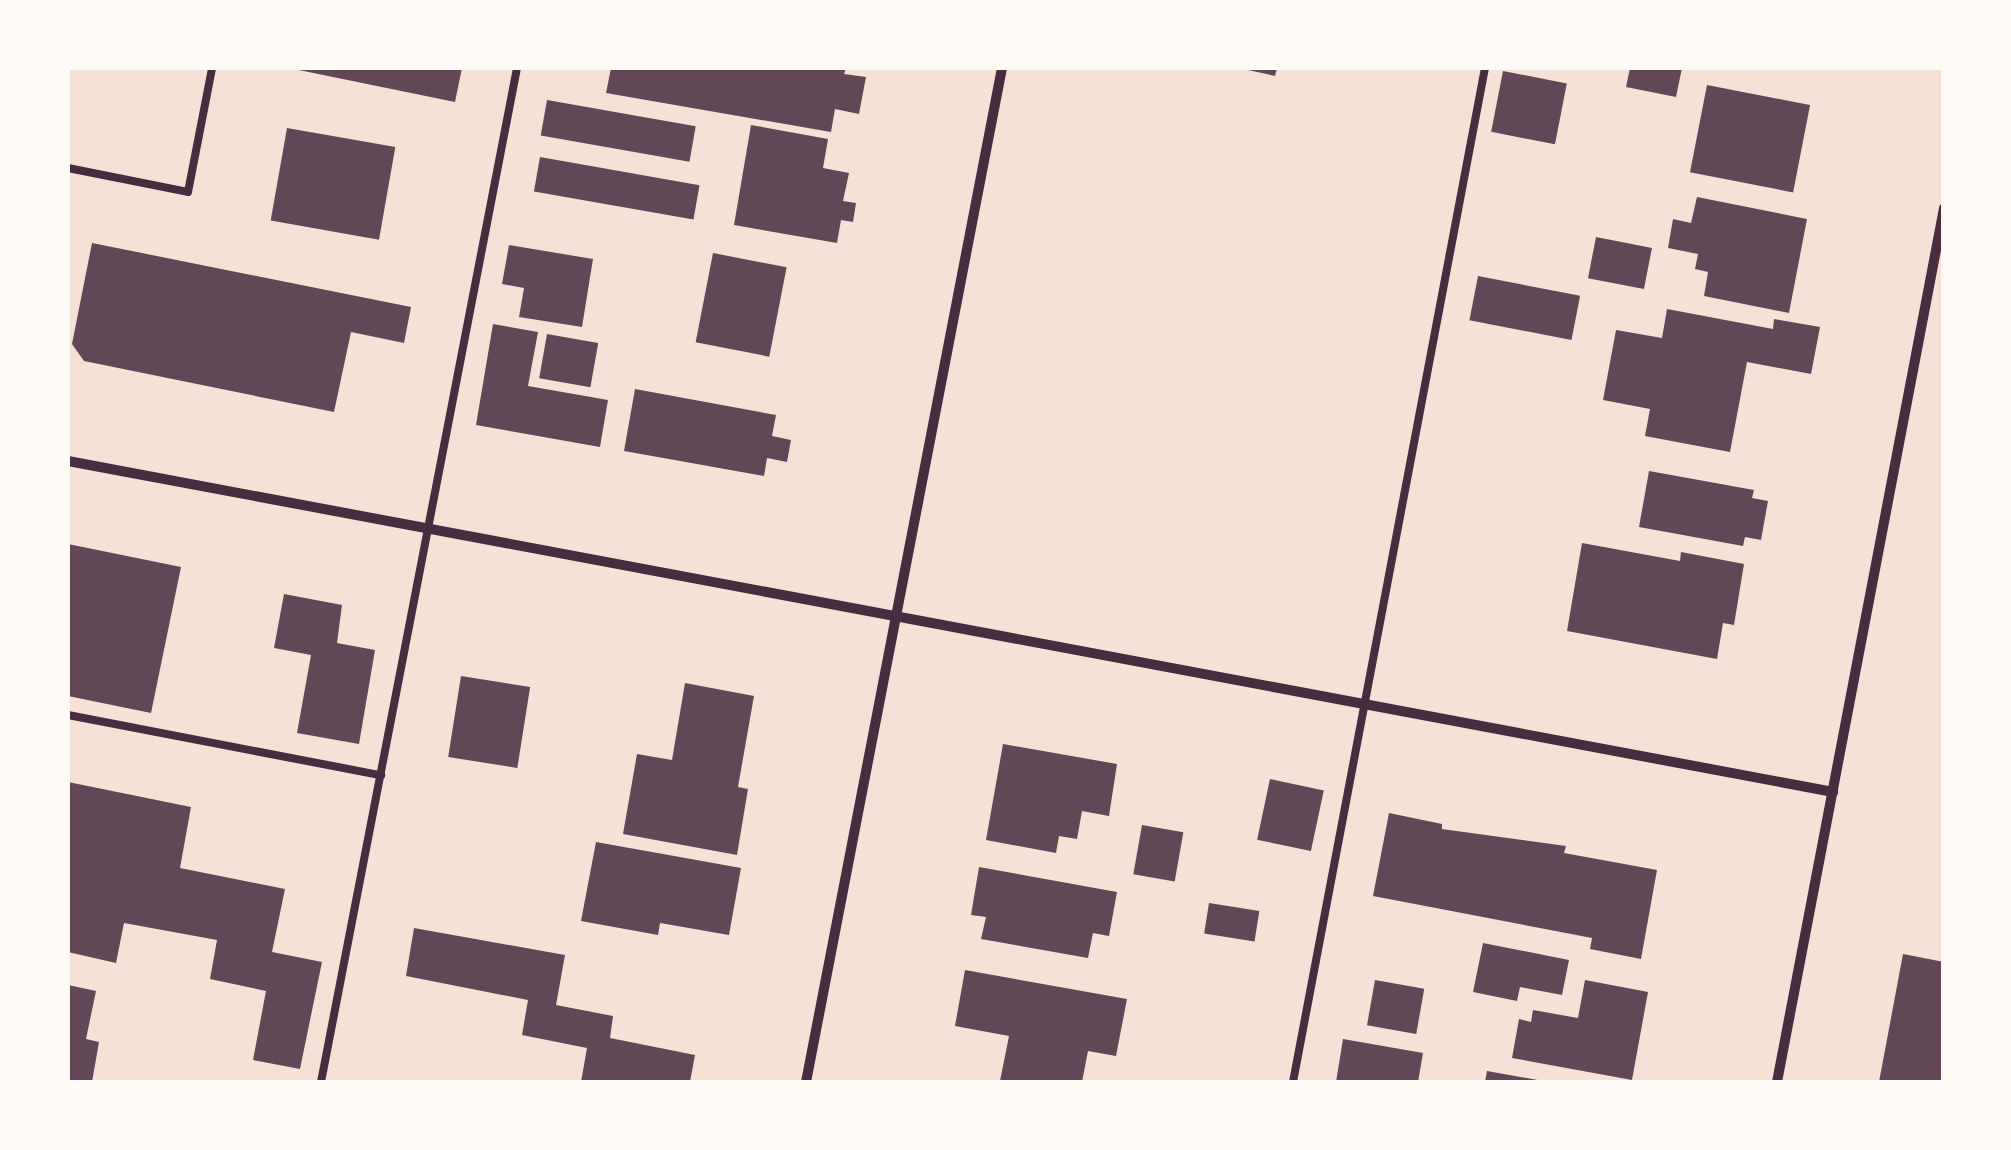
<!DOCTYPE html>
<style>
body{margin:0}
#map{position:relative;width:2011px;height:1150px;overflow:hidden;background:#f7e1d7;font-family:"Noto Serif",serif}
div>[style]{position:absolute}
.building>*{inset:0;background:#644757;transform-origin:0 0}
.service>*{height:8px;margin:-4px;padding:0 4px;transform-origin:4px;border-radius:4px;background:#4a2c40}
.minor>*{height:10px;margin:-5px;padding:0 5px;transform-origin:5px;border-radius:5px;background:#4a2c40}
span{translate:-50% -50%;white-space:nowrap;text-align:center;line-height:1.15;-webkit-text-stroke:10px #fffaf5;paint-order:stroke}
.frame{position:absolute;inset:0;border:70px solid #fffaf5;pointer-events:none}
</style>
<div id="map">
<div class="building">
<div style="clip-path:polygon(289px 68px,462px 68px,455px 102px)"></div>
<div style="clip-path:polygon(611px 68px,846px 68px,844px 74px,866px 77px,859px 114px,835px 109px,831px 132px,606px 93px)"></div>
<div style="clip-path:polygon(1239px 68px,1277px 68px,1275px 76px)"></div>
<div style="clip-path:polygon(1630px 68px,1682px 68px,1676px 97px,1626px 87px)"></div>
<div style="left:1503px;top:71px;width:65px;height:62px;rotate:11deg"></div>
<div style="left:1707px;top:85px;width:105px;height:89px;rotate:11deg"></div>
<div style="left:547px;top:100px;width:151px;height:36px;rotate:10deg"></div>
<div style="clip-path:polygon(751px 125px,828px 139px,823px 168px,849px 173px,843px 201px,856px 203px,853px 222px,841px 220px,837px 243px,734px 225px)"></div>
<div style="left:287px;top:128px;width:110px;height:94px;rotate:10deg"></div>
<div style="left:540px;top:157px;width:162px;height:35px;rotate:10deg"></div>
<div style="clip-path:polygon(1697px 197px,1807px 219px,1789px 313px,1704px 296px,1708px 272px,1695px 269px,1698px 254px,1668px 248px,1673px 219px,1691px 223px)"></div>
<div style="left:1596px;top:237px;width:57px;height:42px;rotate:11deg"></div>
<div style="clip-path:polygon(92px 243px,411px 307px,404px 343px,351px 332px,334px 412px,84px 361px,72px 344px)"></div>
<div style="clip-path:polygon(509px 245px,593px 259px,582px 327px,519px 317px,524px 288px,502px 284px)"></div>
<div style="left:713px;top:253px;width:75px;height:91px;rotate:11deg"></div>
<div style="left:1478px;top:276px;width:104px;height:45px;rotate:11deg"></div>
<div style="clip-path:polygon(1667px 309px,1773px 329px,1774px 319px,1820px 327px,1811px 374px,1747px 362px,1730px 452px,1645px 436px,1650px 409px,1603px 400px,1616px 330px,1662px 338px)"></div>
<div style="clip-path:polygon(493px 324px,538px 332px,528px 386px,608px 400px,600px 447px,476px 425px)"></div>
<div style="left:547px;top:334px;width:52px;height:45px;rotate:10deg"></div>
<div style="clip-path:polygon(635px 389px,776px 415px,772px 436px,791px 440px,787px 462px,767px 458px,764px 476px,624px 451px)"></div>
<div style="clip-path:polygon(1649px 471px,1754px 490px,1752px 498px,1768px 501px,1761px 540px,1745px 537px,1743px 546px,1639px 527px)"></div>
<div style="clip-path:polygon(1582px 543px,1680px 561px,1681px 552px,1744px 564px,1734px 625px,1723px 623px,1717px 659px,1567px 631px)"></div>
<div style="clip-path:polygon(68px 544px,181px 567px,151px 713px,68px 696px)"></div>
<div style="clip-path:polygon(284px 594px,342px 605px,337px 643px,375px 650px,359px 744px,297px 733px,311px 655px,274px 648px)"></div>
<div style="left:461px;top:676px;width:70px;height:82px;rotate:9deg"></div>
<div style="clip-path:polygon(685px 683px,754px 696px,738px 787px,748px 789px,737px 855px,623px 834px,637px 754px,672px 760px)"></div>
<div style="clip-path:polygon(1003px 744px,1117px 764px,1109px 816px,1082px 811px,1077px 839px,1059px 836px,1056px 853px,986px 840px)"></div>
<div style="left:1270px;top:779px;width:55px;height:62px;rotate:12deg"></div>
<div style="clip-path:polygon(68px 782px,191px 807px,180px 868px,285px 889px,272px 952px,322px 962px,300px 1069px,253px 1060px,266px 991px,210px 979px,217px 940px,124px 923px,116px 963px,68px 952px)"></div>
<div style="clip-path:polygon(1389px 813px,1442px 824px,1442px 829px,1566px 846px,1564px 853px,1657px 870px,1641px 959px,1590px 949px,1592px 938px,1373px 896px)"></div>
<div style="left:1142px;top:825px;width:42px;height:50px;rotate:10deg"></div>
<div style="clip-path:polygon(596px 842px,741px 868px,729px 935px,660px 923px,658px 935px,581px 921px)"></div>
<div style="clip-path:polygon(979px 867px,1117px 892px,1109px 936px,1093px 933px,1088px 958px,981px 939px,986px 917px,971px 915px)"></div>
<div style="left:1209px;top:903px;width:51px;height:31px;rotate:9deg"></div>
<div style="clip-path:polygon(414px 928px,565px 955px,556px 1005px,613px 1016px,610px 1038px,695px 1055px,690px 1082px,581px 1082px,587px 1048px,522px 1035px,528px 1000px,406px 976px)"></div>
<div style="clip-path:polygon(1483px 943px,1569px 960px,1562px 995px,1520px 987px,1517px 1001px,1473px 992px)"></div>
<div style="clip-path:polygon(1903px 954px,1944px 962px,1944px 1082px,1879px 1082px)"></div>
<div style="clip-path:polygon(965px 970px,1127px 999px,1116px 1056px,1088px 1051px,1082px 1082px,1000px 1081px,1009px 1036px,955px 1026px)"></div>
<div style="left:1375px;top:980px;width:50px;height:46px;rotate:10deg"></div>
<div style="clip-path:polygon(1585px 980px,1648px 992px,1632px 1080px,1512px 1058px,1519px 1019px,1531px 1022px,1533px 1010px,1578px 1018px)"></div>
<div style="clip-path:polygon(68px 985px,96px 991px,86px 1039px,99px 1042px,92px 1082px,68px 1082px)"></div>
<div style="clip-path:polygon(1343px 1039px,1423px 1053px,1418px 1082px,1336px 1082px)"></div>
<div style="clip-path:polygon(1487px 1071px,1543px 1081px,1543px 1082px,1485px 1082px)"></div>
</div>
<div class="service">
<div style="left:68px;top:168px;width:122px;rotate:11.3deg"></div>
<div style="left:188px;top:192px;width:126px;rotate:-79deg"></div>
<div style="left:68px;top:715px;width:319px;rotate:10.9deg"></div>
<div style="left:321px;top:1082px;width:1033px;rotate:-79.06deg"></div>
<div style="left:1293px;top:1082px;width:1032px;rotate:-79.28deg"></div>
</div>
<div class="minor">
<div style="left:68px;top:461px;width:1796px;rotate:10.62deg"></div>
<div style="left:806px;top:1082px;width:1033px;rotate:-79.06deg"></div>
<div style="left:1777px;top:1082px;width:890px;rotate:-79.18deg"></div>
</div>
<div class="frame"></div>
</div>
